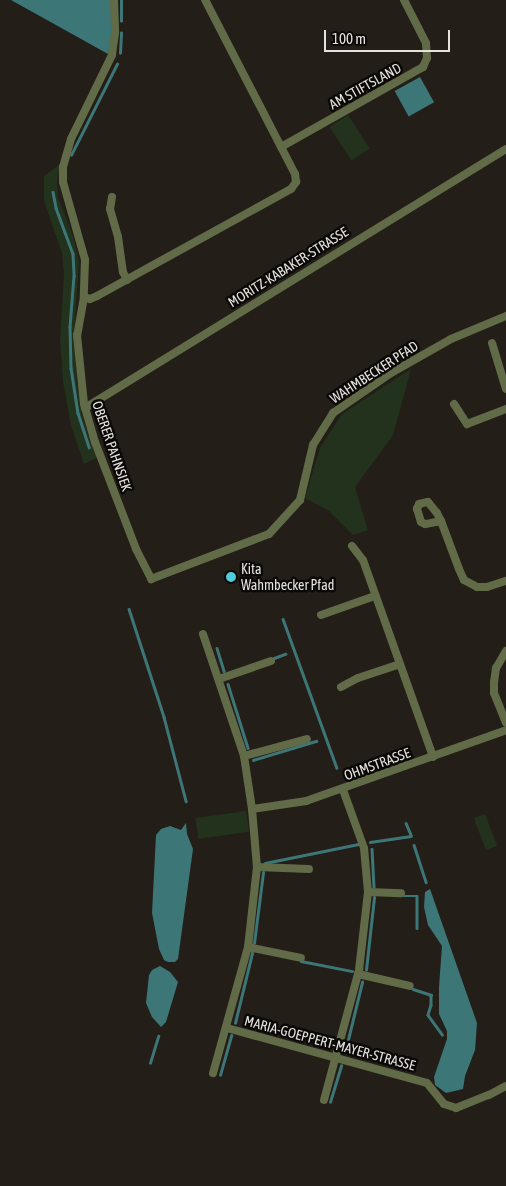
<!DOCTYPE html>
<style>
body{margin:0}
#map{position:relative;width:506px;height:1186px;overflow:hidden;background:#241e19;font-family:"Asap Condensed",sans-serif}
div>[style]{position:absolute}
.green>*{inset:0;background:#22321c;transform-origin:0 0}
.water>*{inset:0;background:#3d7677;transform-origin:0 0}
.stream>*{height:2.5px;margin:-1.25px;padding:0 1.25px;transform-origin:1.25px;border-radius:1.25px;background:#3d7677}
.street>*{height:8px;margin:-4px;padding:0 4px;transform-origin:4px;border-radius:4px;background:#626b47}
.dots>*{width:14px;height:14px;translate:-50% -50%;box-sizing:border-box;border:2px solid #0b0907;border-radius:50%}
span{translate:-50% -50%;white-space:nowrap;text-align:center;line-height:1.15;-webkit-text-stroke:5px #0b0907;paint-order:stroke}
.street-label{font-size:14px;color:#e6e2de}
.poi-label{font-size:14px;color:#e6e2de}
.left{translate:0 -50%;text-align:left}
.scale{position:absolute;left:324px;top:30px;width:126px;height:22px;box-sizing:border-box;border:2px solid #e6e2de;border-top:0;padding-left:6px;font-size:15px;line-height:18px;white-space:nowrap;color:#e6e2de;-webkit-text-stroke:4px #0b0907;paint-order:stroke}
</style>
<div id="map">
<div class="green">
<div style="left:348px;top:115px;width:40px;height:22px;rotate:57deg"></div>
<div style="clip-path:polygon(60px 164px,57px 182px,58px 197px,74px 239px,79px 262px,74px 335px,77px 384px,85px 425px,97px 458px,84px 464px,71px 425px,63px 382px,60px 340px,64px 274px,62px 253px,44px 201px,44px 176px)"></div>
<div style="clip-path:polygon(411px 369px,393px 435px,355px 487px,368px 530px,353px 535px,329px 511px,305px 498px,320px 448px,342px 414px)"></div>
<div style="left:246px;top:811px;width:21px;height:51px;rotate:82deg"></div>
<div style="left:485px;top:814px;width:34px;height:12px;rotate:69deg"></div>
</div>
<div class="water">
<div style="clip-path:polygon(11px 0,111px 0,112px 36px,108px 54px)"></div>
<div style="left:420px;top:77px;width:29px;height:29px;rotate:61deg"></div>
<div style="clip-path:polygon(186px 823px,187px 834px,193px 849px,178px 959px,175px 962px,168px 962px,164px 960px,159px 949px,152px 913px,156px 835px,161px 829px,170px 826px,181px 830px)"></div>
<div style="clip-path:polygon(430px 889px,477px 1023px,475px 1050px,465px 1076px,463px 1089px,446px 1093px,435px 1085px,434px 1077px,447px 1039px,447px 1031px,439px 1014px,439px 987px,442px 946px,428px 925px,424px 907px,425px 892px)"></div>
<div style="clip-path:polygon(160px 966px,170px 972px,178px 982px,166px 1022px,161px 1027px,152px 1017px,146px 1003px,149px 975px,152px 970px)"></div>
</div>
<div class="stream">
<div style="left:121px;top:21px;width:21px;rotate:-90deg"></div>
<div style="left:120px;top:53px;width:20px;rotate:-87deg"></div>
<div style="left:71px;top:155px;width:102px;rotate:-63.2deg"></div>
<div style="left:53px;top:192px;width:16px;rotate:79deg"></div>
<div style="left:56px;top:208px;width:49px;rotate:69.7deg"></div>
<div style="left:73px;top:254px;width:22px;rotate:87deg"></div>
<div style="left:74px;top:276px;width:51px;rotate:94.5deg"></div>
<div style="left:70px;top:327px;width:41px;rotate:88.6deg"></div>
<div style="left:71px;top:368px;width:46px;rotate:81.2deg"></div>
<div style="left:78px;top:413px;width:36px;rotate:72deg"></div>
<div style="left:129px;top:609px;width:114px;rotate:72deg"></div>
<div style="left:164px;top:717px;width:87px;rotate:75.3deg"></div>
<div style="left:283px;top:619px;width:158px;rotate:70.1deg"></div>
<div style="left:217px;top:648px;width:24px;rotate:73deg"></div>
<div style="left:274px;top:658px;width:12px;rotate:-20deg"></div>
<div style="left:228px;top:684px;width:67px;rotate:72.6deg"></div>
<div style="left:253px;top:760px;width:66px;rotate:-16.8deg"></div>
<div style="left:406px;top:823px;width:13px;rotate:67deg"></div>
<div style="left:370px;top:842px;width:41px;rotate:-8.3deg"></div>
<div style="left:414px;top:845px;width:39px;rotate:72deg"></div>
<div style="left:372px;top:849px;width:38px;rotate:87deg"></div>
<div style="left:265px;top:863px;width:95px;rotate:-11.5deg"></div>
<div style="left:403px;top:896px;width:14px"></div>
<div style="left:417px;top:896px;width:32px;rotate:90deg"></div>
<div style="left:254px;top:943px;width:71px;rotate:-82.7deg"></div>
<div style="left:301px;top:961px;width:52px;rotate:11.1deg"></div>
<div style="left:366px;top:970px;width:73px;rotate:-83.7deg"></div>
<div style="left:413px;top:989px;width:19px;rotate:18deg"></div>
<div style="left:431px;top:995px;width:10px;rotate:90deg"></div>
<div style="left:431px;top:1005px;width:10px;rotate:107deg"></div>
<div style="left:428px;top:1015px;width:24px;rotate:54deg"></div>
<div style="left:235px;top:1023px;width:72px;rotate:-76.3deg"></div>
<div style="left:345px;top:1052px;width:72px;rotate:-76.3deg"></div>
<div style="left:150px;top:1063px;width:28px;rotate:-73deg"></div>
<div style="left:220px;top:1075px;width:41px;rotate:-74.2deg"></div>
<div style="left:330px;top:1102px;width:38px;rotate:-73deg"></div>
</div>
<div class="street">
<div style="left:114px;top:0;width:33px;rotate:88deg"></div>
<div style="left:115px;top:33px;width:22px;rotate:98deg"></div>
<div style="left:112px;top:55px;width:93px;rotate:116deg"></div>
<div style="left:71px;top:139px;width:29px;rotate:106deg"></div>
<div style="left:63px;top:167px;width:15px;rotate:90deg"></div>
<div style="left:63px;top:182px;width:81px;rotate:74.2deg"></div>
<div style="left:85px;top:260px;width:37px;rotate:92deg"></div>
<div style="left:84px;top:297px;width:39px;rotate:100deg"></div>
<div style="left:77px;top:335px;width:69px;rotate:84.2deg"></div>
<div style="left:84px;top:404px;width:40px;rotate:74deg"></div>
<div style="left:95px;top:442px;width:115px;rotate:69deg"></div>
<div style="left:136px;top:549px;width:34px;rotate:63deg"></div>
<div style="left:151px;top:579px;width:126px;rotate:-20.9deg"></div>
<div style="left:269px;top:534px;width:46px;rotate:-47.6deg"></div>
<div style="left:300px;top:500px;width:57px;rotate:-76.7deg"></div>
<div style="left:313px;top:445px;width:38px;rotate:-58deg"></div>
<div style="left:333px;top:413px;width:70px;rotate:-34.6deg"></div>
<div style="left:391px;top:373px;width:69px;rotate:-29.5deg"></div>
<div style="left:451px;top:339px;width:60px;rotate:-22.7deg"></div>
<div style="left:281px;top:147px;width:163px;rotate:-29.4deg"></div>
<div style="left:423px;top:67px;width:10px;rotate:-66deg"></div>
<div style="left:427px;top:58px;width:15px;rotate:-94deg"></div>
<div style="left:426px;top:43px;width:48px;rotate:-117.1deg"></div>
<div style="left:112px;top:197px;width:12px;rotate:99deg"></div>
<div style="left:110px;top:209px;width:29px;rotate:74deg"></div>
<div style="left:118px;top:237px;width:35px;rotate:82deg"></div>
<div style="left:123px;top:272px;width:9px;rotate:63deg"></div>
<div style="left:84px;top:297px;width:6px;rotate:18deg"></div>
<div style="left:90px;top:299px;width:8px;rotate:-23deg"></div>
<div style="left:97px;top:296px;width:222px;rotate:-28.9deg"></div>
<div style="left:291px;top:189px;width:9px;rotate:-54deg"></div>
<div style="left:296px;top:182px;width:8px;rotate:-97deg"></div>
<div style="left:295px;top:174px;width:196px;rotate:-117.3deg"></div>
<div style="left:492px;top:343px;width:48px;rotate:73.1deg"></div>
<div style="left:454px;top:404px;width:24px;rotate:57deg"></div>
<div style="left:467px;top:424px;width:42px;rotate:-21deg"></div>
<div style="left:85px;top:408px;width:494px;rotate:-31.6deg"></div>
<div style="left:441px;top:521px;width:16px;rotate:169deg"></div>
<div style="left:425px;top:524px;width:4px;rotate:-153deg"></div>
<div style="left:421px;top:522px;width:14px;rotate:-107deg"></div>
<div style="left:417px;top:509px;width:5px;rotate:-68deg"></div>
<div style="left:419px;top:504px;width:9px;rotate:-13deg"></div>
<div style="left:428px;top:502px;width:14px;rotate:51deg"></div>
<div style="left:437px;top:513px;width:9px;rotate:63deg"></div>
<div style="left:441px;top:521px;width:51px;rotate:69.4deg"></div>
<div style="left:459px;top:569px;width:12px;rotate:66deg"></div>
<div style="left:464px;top:580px;width:15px;rotate:28deg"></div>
<div style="left:477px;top:587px;width:10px"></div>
<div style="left:487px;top:587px;width:20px;rotate:-18deg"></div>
<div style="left:352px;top:546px;width:18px;rotate:52deg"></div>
<div style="left:363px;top:560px;width:209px;rotate:70.4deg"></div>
<div style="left:321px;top:615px;width:57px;rotate:-19.4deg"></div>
<div style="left:203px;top:634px;width:129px;rotate:71.4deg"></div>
<div style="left:244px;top:756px;width:54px;rotate:81.4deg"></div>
<div style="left:252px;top:809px;width:58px;rotate:85.1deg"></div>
<div style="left:257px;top:867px;width:81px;rotate:96.4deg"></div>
<div style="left:248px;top:947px;width:131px;rotate:105.5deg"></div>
<div style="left:506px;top:651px;width:20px;rotate:120deg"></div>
<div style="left:496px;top:668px;width:15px;rotate:98deg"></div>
<div style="left:494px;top:683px;width:10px;rotate:90deg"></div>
<div style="left:494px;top:693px;width:32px;rotate:68deg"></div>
<div style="left:219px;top:679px;width:55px;rotate:-19.1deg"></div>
<div style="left:341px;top:687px;width:19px;rotate:-28deg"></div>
<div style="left:358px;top:678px;width:44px;rotate:-18.4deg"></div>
<div style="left:244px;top:756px;width:65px;rotate:-15.1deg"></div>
<div style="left:252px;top:809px;width:55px;rotate:-8.4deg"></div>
<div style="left:306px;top:801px;width:212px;rotate:-19.5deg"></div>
<div style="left:257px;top:867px;width:52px;rotate:2.2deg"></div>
<div style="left:368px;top:892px;width:33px;rotate:2deg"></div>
<div style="left:248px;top:947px;width:54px;rotate:11.7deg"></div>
<div style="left:358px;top:974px;width:53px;rotate:13deg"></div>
<div style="left:227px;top:1028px;width:207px;rotate:15.4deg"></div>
<div style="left:427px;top:1083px;width:27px;rotate:51deg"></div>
<div style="left:444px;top:1104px;width:13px;rotate:18deg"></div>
<div style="left:456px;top:1108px;width:35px;rotate:-22deg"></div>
<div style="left:489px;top:1095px;width:19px;rotate:-28deg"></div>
<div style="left:324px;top:1100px;width:135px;rotate:-74.9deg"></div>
<div style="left:359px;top:970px;width:79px;rotate:-83.4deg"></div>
<div style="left:368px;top:892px;width:44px;rotate:-95.2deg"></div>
<div style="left:364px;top:848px;width:62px;rotate:-109.9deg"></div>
</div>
<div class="dots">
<div style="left:231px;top:577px;background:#52cbda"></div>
</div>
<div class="street-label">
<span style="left:365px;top:86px;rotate:-29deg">AM STIFTSLAND</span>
<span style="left:288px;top:267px;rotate:-32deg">MORITZ-KABAKER-STRASSE</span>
<span style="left:374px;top:372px;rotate:-33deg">WAHMBECKER PFAD</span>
<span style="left:112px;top:446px;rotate:71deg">OBERER PAHNSIEK</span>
<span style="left:377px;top:764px;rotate:-20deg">OHMSTRASSE</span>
<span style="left:330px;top:1043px;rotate:15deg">MARIA-GOEPPERT-MAYER-STRASSE</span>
</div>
<div class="poi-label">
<span class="left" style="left:241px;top:577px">Kita<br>Wahmbecker Pfad</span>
</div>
<div class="scale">100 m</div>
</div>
